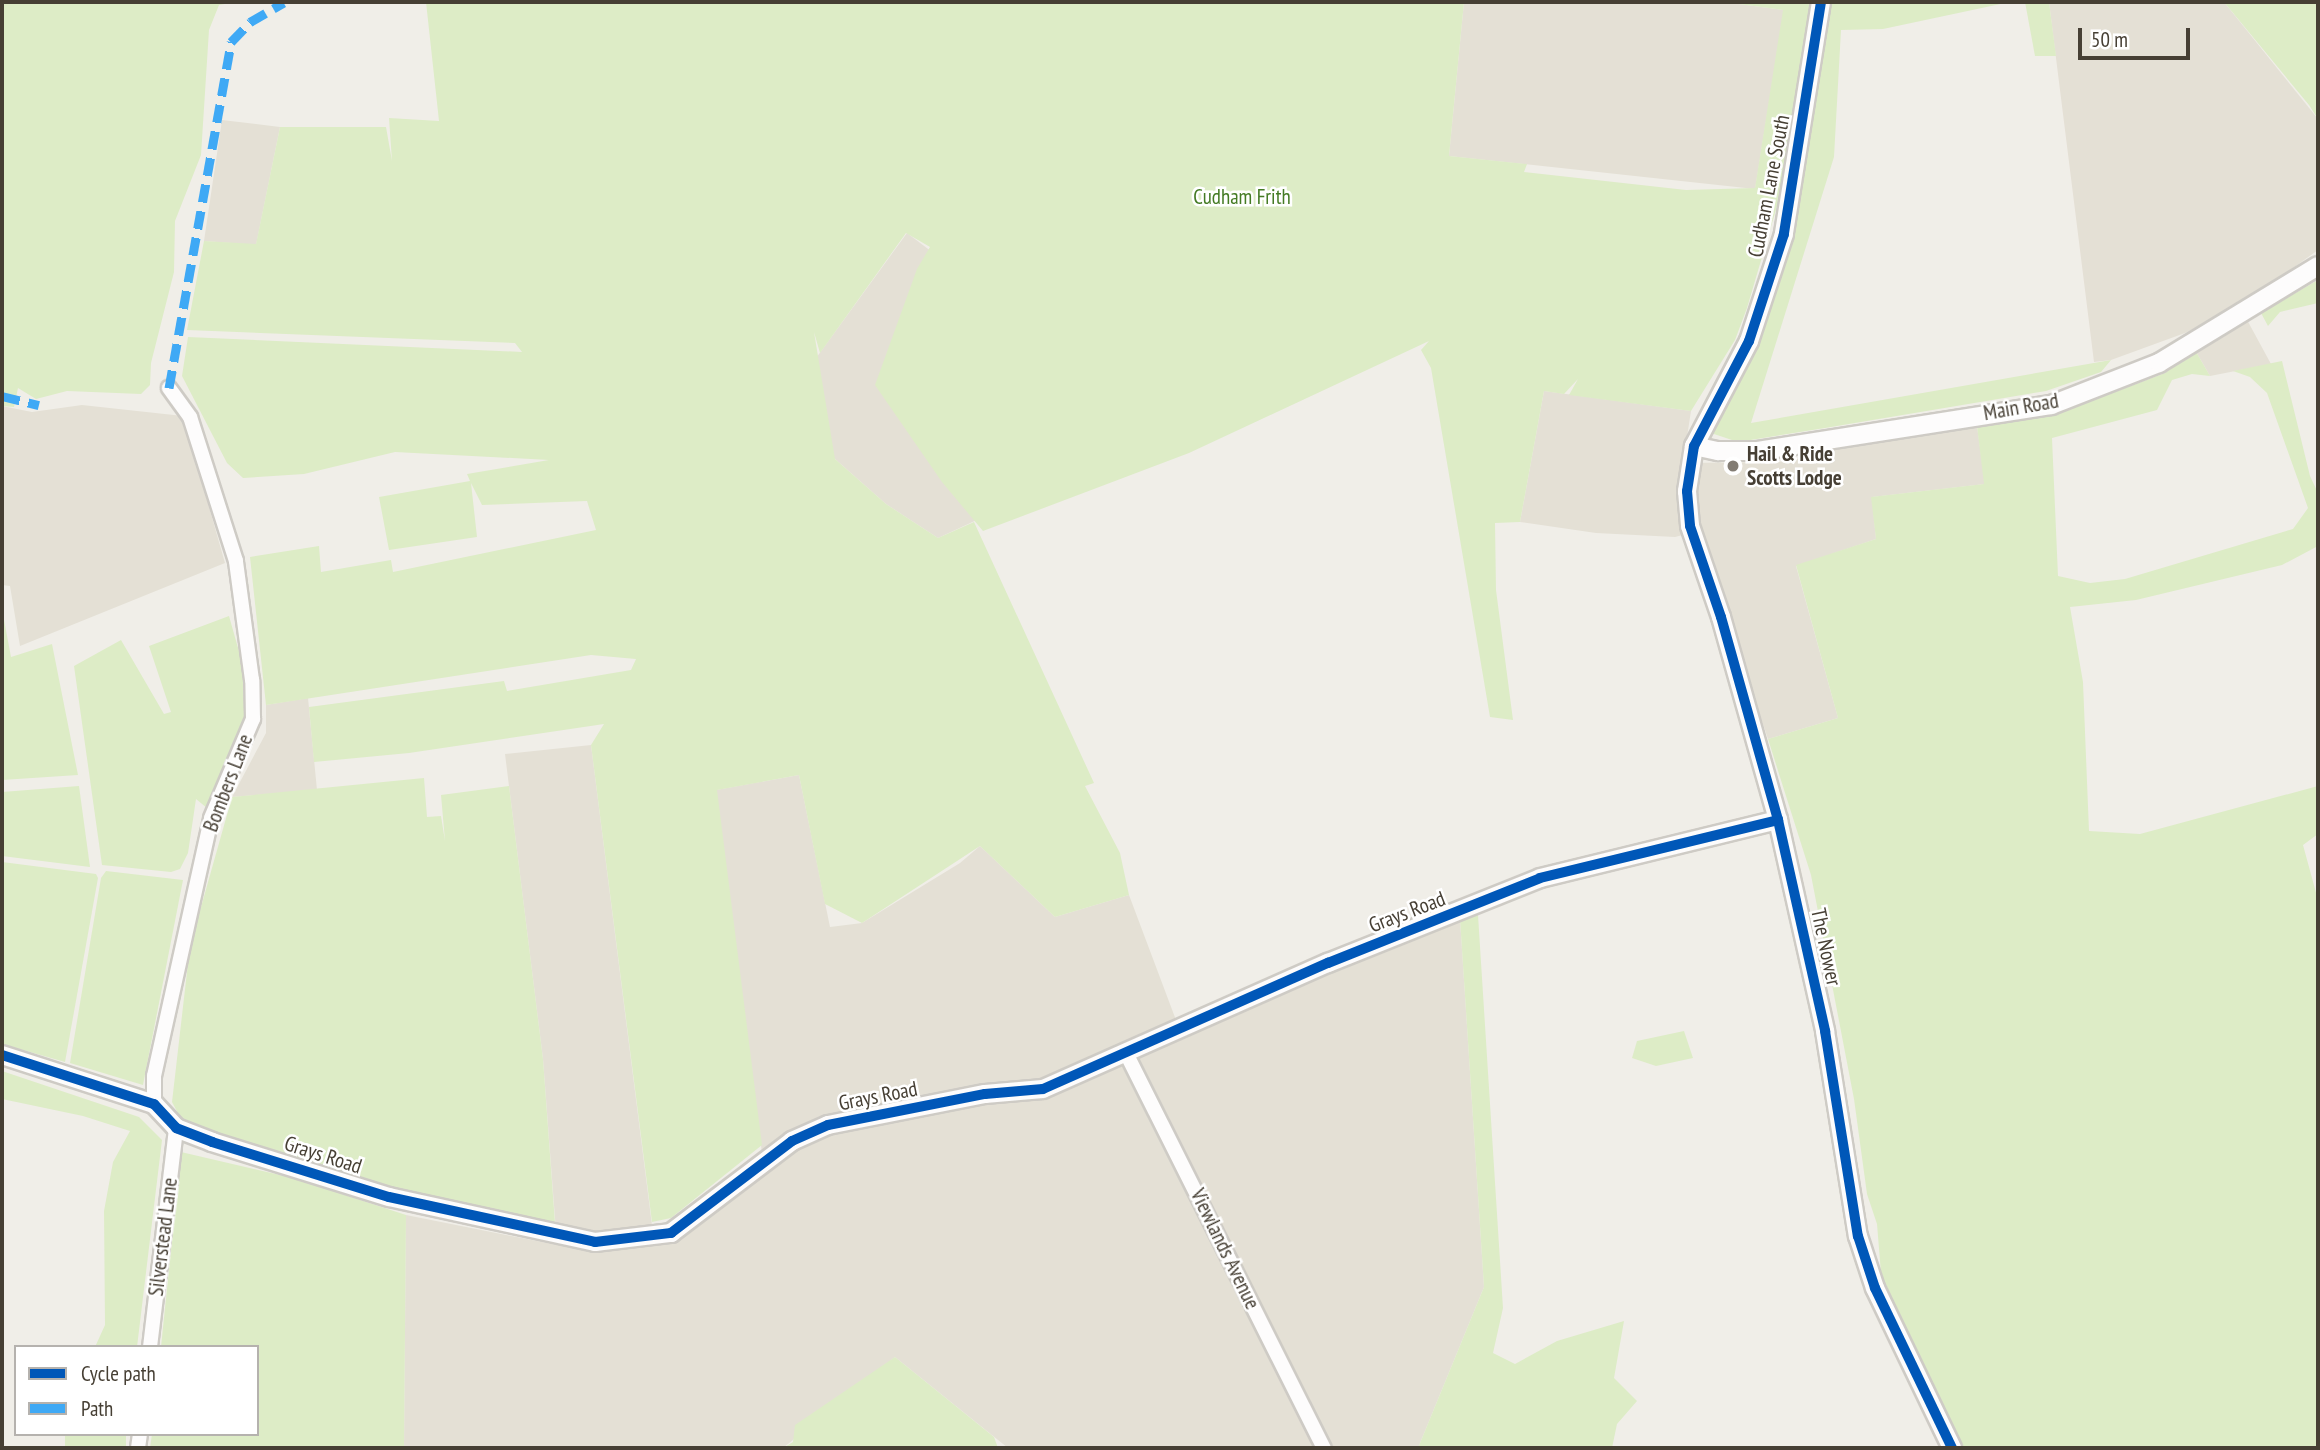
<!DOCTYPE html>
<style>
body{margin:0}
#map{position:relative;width:2320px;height:1450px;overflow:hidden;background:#f0eee8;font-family:"PT Sans Narrow",sans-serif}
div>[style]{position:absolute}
.residential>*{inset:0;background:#e4e0d5}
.green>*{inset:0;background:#ddecc6;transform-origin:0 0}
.roads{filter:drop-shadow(2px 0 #cecbc5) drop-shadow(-2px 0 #cecbc5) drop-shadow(0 2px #cecbc5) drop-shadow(0 -2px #cecbc5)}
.minor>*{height:14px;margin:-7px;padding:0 7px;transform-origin:7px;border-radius:7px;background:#fdfcfc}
.tertiary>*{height:18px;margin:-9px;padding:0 9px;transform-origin:9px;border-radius:9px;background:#fdfcfc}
.quiet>*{height:9px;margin-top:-4.5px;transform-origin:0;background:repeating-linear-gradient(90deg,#3fa9f5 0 18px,transparent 0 27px)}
.cycleway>*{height:10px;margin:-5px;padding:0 5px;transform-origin:5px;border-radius:5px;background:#0057b8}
.dots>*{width:19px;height:19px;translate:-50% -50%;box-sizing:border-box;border:4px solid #fff;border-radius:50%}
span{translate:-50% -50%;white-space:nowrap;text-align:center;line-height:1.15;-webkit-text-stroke:5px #fff;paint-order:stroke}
.street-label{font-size:21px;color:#463f34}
.park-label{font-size:21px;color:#447b24}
.poi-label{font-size:21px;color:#463f34;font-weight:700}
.left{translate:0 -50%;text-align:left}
.frame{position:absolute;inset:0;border:4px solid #463f34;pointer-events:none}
.legend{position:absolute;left:14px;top:1345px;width:245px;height:91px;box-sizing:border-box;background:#fff;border:2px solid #b5b2ae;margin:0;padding:9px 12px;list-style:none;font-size:21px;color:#463f34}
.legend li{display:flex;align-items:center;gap:14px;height:35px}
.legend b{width:35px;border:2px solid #b5b2ae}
.scale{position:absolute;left:2078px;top:28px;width:112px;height:32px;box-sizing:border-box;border:4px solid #463f34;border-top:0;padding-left:9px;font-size:21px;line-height:24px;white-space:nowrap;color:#463f34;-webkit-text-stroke:5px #fff;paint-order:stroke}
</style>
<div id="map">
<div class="residential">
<div style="clip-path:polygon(1464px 2px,1724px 2px,1784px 10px,1755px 189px,1449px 156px)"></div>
<div style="clip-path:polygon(2049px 2px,2224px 2px,2318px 119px,2318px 250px,2240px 306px,2185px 333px,2111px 360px,2094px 362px)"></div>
<div style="clip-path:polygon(222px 120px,280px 127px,256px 245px,204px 241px)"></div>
<div style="clip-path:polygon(907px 233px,940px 258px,994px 512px,938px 538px,886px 504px,826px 451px,811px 365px)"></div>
<div style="clip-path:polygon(2246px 318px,2271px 364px,2210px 376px,2195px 350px)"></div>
<div style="clip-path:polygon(1544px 391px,1691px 411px,1683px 463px,1779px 462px,1885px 439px,1977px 426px,1985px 484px,1872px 497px,1876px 539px,1796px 566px,1838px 718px,1768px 739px,1698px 531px,1675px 537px,1596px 533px,1520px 522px)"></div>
<div style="clip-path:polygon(82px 405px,183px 416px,225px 563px,20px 646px,10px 586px,2px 585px,2px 406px,32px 412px)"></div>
<div style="clip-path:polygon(308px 698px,317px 790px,232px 797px,266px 733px,266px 705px)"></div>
<div style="clip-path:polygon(591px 745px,654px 1241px,764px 1169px,716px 790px,799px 775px,830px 927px,862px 923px,960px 863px,980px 846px,1055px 917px,1129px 895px,1182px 1036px,1460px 919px,1484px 1287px,1418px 1448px,1008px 1448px,895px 1357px,783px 1448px,404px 1448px,406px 1215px,557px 1245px,543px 1059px,505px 754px)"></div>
</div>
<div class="green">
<div style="clip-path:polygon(2px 2px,236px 2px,219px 5px,209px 30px,201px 155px,175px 221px,174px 272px,151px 363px,150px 385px,141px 394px,67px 391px,36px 399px,18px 388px,14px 407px,2px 406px)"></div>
<div style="clip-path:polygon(426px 2px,1464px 2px,1449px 156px,1527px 164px,1524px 172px,1686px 190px,1755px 188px,1783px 10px,1724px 2px,1811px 2px,1780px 196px,1747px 308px,1735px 340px,1691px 411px,1569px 395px,1578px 379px,1564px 394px,1544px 391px,1520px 522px,1495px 523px,1496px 590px,1513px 720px,1490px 717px,1431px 368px,1421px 350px,1429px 341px,1189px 453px,983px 531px,942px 482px,875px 385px,917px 269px,930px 247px,906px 233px,820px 353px,814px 332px,835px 459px,886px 504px,938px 538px,974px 522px,1094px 783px,1085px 786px,1120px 853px,1129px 895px,1055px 917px,980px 846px,862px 923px,825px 904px,799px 775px,717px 790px,762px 1145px,671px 1218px,652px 1222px,591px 745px,604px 724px,409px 753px,314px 762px,309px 707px,504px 681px,507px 691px,631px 670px,636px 659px,591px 655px,266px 705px,250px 557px,319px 546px,321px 572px,391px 560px,393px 572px,596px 530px,587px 501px,482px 505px,471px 483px,477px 537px,389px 550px,379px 497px,470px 481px,467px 474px,549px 460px,395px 452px,304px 474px,243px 478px,227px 463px,182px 376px,188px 337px,522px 352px,515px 343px,187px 330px,204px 241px,256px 244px,280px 127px,386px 127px,392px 161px,389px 118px,439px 121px)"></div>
<div style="clip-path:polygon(1830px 2px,2010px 2px,1883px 29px,1841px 30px,1834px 157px,1751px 423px,2111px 360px,2101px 372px,2046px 391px,1825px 428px,1738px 442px,1711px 433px,1760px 343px,1797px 214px)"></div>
<div style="clip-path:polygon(2025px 2px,2049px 2px,2056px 56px,2035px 56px)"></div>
<div style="clip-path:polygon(2224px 2px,2318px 2px,2318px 119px,2309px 105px)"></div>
<div style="clip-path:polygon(2318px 280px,2318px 303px,2280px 312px,2268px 326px,2261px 313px)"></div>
<div style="clip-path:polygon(2195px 350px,2210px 376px,2192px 374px,2172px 380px,2157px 410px,2052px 438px,2058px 576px,2090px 583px,2125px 579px,2293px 529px,2308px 508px,2267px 393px,2250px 377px,2233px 371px,2282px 361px,2310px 476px,2318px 493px,2318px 546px,2282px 565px,2136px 600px,2070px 607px,2083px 682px,2089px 831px,2140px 834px,2318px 786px,2318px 834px,2303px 845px,2318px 900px,2318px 1448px,1957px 1448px,1881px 1273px,1877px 1224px,1867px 1194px,1854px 1099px,1811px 875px,1768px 739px,1838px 718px,1796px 565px,1876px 539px,1871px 497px,1984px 484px,1977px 426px,2054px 415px,2165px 373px)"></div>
<div style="clip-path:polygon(2px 609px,11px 657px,52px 644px,78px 775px,2px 780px)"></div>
<div style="clip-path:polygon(229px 616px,242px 662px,245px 718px,207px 808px,196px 799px,188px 853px,180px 869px,171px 872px,102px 865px,74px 666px,121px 640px,164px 714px,171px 712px,149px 646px)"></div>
<div style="clip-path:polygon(424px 778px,427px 817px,441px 816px,445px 841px,441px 795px,509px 786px,543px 1059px,555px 1223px,377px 1186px,182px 1121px,172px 1102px,190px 946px,232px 797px)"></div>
<div style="clip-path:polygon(79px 786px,90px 867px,2px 856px,2px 792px)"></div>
<div style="clip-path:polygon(2px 862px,96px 874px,98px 878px,65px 1062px,2px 1044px)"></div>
<div style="clip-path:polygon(106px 871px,183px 880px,143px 1085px,70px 1063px,101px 878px)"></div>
<div style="clip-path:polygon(1478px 915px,1503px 1308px,1493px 1353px,1515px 1364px,1557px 1341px,1624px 1321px,1614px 1378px,1637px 1401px,1617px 1424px,1612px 1448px,1418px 1448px,1484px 1287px,1460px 919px)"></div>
<div style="clip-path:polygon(1684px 1031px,1693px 1058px,1656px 1066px,1632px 1058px,1637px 1041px)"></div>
<div style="clip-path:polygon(2px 1071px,139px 1117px,162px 1140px,137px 1347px,95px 1347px,105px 1325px,104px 1211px,113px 1162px,130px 1131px,83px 1116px,2px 1099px)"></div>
<div style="clip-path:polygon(181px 1152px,293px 1178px,406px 1215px,404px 1448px,150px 1448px,152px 1434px,257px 1434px,257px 1347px,161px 1347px)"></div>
<div style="clip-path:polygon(895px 1357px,994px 1437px,998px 1448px,783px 1448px,793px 1442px,795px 1425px)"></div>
<div style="left:65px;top:1434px;width:61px;height:14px"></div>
</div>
<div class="roads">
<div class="minor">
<div style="left:1125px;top:1051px;width:444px;rotate:63.4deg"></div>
<div style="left:154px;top:1104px;width:28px;rotate:-90deg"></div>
<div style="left:154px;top:1076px;width:264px;rotate:-77.5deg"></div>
<div style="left:211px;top:818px;width:108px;rotate:-67deg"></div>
<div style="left:253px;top:719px;width:39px;rotate:-91deg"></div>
<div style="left:252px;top:680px;width:120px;rotate:-97.7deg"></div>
<div style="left:236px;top:561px;width:151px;rotate:-107.7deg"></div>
<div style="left:190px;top:417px;width:36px;rotate:-126deg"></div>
<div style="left:150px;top:1347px;width:221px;rotate:-83.2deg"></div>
<div style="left:138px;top:1448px;width:14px;rotate:-82deg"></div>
</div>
<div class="tertiary">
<div style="left:1821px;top:2px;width:235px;rotate:99.1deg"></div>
<div style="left:1784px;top:234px;width:113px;rotate:108.1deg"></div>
<div style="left:1749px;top:341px;width:119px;rotate:117.6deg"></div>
<div style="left:1694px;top:446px;width:46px;rotate:98.8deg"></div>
<div style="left:1687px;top:491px;width:35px;rotate:85deg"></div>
<div style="left:1690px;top:526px;width:96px;rotate:71.2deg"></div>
<div style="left:1721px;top:617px;width:211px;rotate:74.3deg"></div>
<div style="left:1778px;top:820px;width:216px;rotate:77.4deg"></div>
<div style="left:1825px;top:1031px;width:208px;rotate:80.9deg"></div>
<div style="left:1858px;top:1236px;width:55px;rotate:71.9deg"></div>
<div style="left:1875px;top:1288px;width:178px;rotate:64.3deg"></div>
<div style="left:1694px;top:446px;width:25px;rotate:12deg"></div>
<div style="left:1718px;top:451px;width:39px"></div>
<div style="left:1757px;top:451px;width:298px;rotate:-8.9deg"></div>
<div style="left:2051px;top:405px;width:116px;rotate:-21.3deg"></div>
<div style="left:2159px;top:363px;width:186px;rotate:-31.4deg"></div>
<div style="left:2px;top:1055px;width:160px;rotate:17.9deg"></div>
<div style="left:154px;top:1104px;width:33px;rotate:47deg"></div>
<div style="left:176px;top:1128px;width:39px;rotate:21deg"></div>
<div style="left:212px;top:1142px;width:185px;rotate:17.3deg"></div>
<div style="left:389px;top:1197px;width:211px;rotate:12.3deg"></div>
<div style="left:595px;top:1242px;width:77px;rotate:-6.8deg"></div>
<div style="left:671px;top:1233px;width:152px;rotate:-37.2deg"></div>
<div style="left:792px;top:1141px;width:39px;rotate:-24deg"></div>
<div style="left:828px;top:1125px;width:160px;rotate:-11.2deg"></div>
<div style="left:985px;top:1094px;width:58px;rotate:-4.9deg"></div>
<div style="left:1043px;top:1089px;width:312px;rotate:-23.9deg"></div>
<div style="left:1328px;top:963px;width:228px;rotate:-21.8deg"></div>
<div style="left:1540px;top:878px;width:245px;rotate:-13.7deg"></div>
</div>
</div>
<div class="quiet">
<div style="left:169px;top:388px;width:352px;rotate:-79.8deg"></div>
<div style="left:231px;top:42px;width:28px;rotate:-46deg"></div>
<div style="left:250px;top:22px;width:39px;rotate:-30deg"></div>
<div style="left:2px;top:396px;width:38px;rotate:14deg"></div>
</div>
<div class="cycleway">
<div style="left:1821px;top:2px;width:235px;rotate:99.1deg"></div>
<div style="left:1784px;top:234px;width:113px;rotate:108.1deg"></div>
<div style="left:1749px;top:341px;width:119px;rotate:117.6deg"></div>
<div style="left:1694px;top:446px;width:46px;rotate:98.8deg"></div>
<div style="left:1687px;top:491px;width:35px;rotate:85deg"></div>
<div style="left:1690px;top:526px;width:96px;rotate:71.2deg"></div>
<div style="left:1721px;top:617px;width:211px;rotate:74.3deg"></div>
<div style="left:1778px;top:820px;width:216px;rotate:77.4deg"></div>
<div style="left:1825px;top:1031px;width:208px;rotate:80.9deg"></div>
<div style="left:1858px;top:1236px;width:55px;rotate:71.9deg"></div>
<div style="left:1875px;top:1288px;width:178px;rotate:64.3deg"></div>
<div style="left:2px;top:1055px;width:160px;rotate:17.9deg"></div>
<div style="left:154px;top:1104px;width:33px;rotate:47deg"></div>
<div style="left:176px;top:1128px;width:39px;rotate:21deg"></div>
<div style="left:212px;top:1142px;width:185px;rotate:17.3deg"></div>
<div style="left:389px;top:1197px;width:211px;rotate:12.3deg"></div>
<div style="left:595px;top:1242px;width:77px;rotate:-6.8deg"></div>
<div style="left:671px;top:1233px;width:152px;rotate:-37.2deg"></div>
<div style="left:792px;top:1141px;width:39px;rotate:-24deg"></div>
<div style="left:828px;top:1125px;width:160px;rotate:-11.2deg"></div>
<div style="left:985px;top:1094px;width:58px;rotate:-4.9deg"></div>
<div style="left:1043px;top:1089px;width:312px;rotate:-23.9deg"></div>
<div style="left:1328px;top:963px;width:228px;rotate:-21.8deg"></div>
<div style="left:1540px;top:878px;width:245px;rotate:-13.7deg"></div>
</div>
<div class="dots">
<div style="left:1733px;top:466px;background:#827c73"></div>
</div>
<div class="street-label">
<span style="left:1769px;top:186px;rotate:-79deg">Cudham Lane South</span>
<span style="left:2021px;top:407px;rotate:-10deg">Main Road</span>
<span style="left:228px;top:783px;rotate:-69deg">Bombers Lane</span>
<span style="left:1407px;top:912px;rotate:-21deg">Grays Road</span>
<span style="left:1826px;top:947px;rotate:78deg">The Nower</span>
<span style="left:878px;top:1096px;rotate:-11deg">Grays Road</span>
<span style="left:323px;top:1155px;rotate:18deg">Grays Road</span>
<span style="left:163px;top:1237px;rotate:-83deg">Silverstead Lane</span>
<span style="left:1225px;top:1249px;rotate:64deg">Viewlands Avenue</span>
</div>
<div class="park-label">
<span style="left:1242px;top:197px">Cudham Frith</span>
</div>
<div class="poi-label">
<span class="left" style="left:1747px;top:466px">Hail &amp; Ride<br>Scotts Lodge</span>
</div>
<div class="frame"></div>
<ul class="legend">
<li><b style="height:9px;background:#0057b8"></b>Cycle path</li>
<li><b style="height:9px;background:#3fa9f5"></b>Path</li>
</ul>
<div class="scale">50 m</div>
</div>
